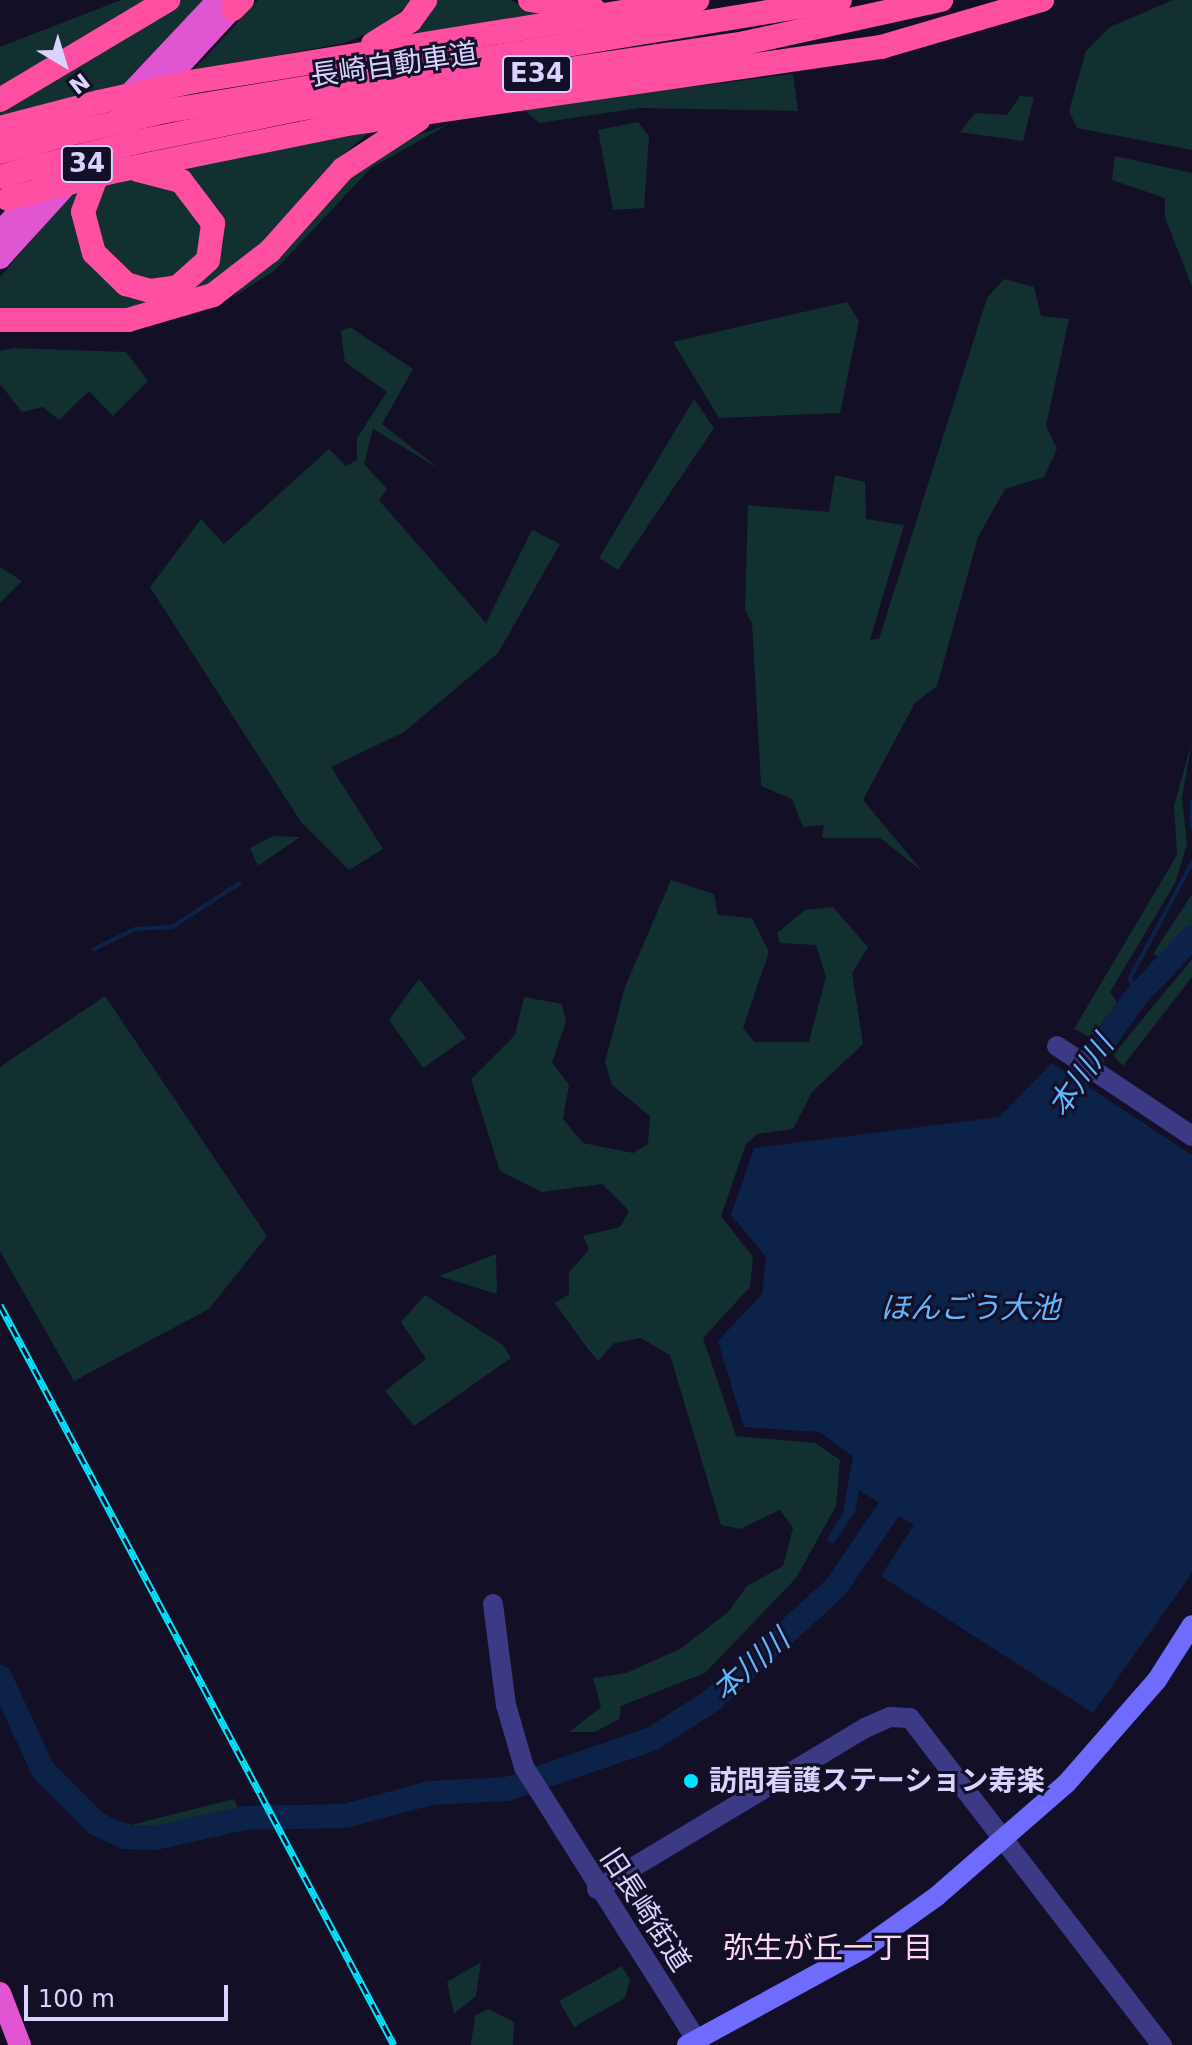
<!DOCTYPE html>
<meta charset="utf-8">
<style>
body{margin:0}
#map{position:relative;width:1192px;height:2045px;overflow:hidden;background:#130f26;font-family:"DejaVu Sans","Noto Sans JP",sans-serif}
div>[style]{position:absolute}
.green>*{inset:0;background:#12302f}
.water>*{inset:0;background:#0c2248}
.stream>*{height:4px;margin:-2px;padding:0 2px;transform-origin:2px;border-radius:2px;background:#0c2248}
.river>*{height:24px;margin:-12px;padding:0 12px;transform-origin:12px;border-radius:12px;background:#0c2248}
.tertiary>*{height:20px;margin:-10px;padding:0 10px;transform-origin:10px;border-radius:10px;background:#3d3a85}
.secondary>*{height:20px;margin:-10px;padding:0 10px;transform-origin:10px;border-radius:10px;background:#6f6bff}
.trunk>*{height:22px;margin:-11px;padding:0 11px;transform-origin:11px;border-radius:11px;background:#e055d1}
.motorway>*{height:24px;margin:-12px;padding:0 12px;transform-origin:12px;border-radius:12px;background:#ff4fa3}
.rail>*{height:7px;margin-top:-3.5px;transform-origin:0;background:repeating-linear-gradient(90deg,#130f26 0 12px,#00e5ff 0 24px);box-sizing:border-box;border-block:2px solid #00e5ff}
.motorway-bridge>*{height:24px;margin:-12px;padding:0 12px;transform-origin:12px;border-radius:12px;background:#ff4fa3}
.dots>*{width:22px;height:22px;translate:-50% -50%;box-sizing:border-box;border:4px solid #130f26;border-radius:50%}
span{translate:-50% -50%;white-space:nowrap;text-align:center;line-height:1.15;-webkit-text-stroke:6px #130f26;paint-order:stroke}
.shield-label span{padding:2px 6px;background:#130f26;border:2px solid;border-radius:6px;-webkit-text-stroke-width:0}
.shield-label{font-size:26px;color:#d9d4ff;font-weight:700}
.street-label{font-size:28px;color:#d9d4ff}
.poi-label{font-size:28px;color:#d9d4ff;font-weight:700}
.left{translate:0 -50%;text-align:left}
.water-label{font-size:30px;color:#62b6ff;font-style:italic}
.neighbourhood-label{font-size:30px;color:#ffd6f0}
.north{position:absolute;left:24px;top:24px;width:80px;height:80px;-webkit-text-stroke:6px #130f26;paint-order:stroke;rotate:142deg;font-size:22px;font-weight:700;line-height:32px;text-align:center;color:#d9d4ff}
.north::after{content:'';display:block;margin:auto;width:28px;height:36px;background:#d9d4ff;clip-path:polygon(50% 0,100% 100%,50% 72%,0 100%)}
.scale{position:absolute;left:24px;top:1985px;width:204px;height:36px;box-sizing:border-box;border:4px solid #d9d4ff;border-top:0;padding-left:10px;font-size:24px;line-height:28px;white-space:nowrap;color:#d9d4ff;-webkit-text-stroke:6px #130f26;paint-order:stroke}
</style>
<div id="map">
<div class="green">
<div style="clip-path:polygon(121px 0,152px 0,0 89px,0 47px)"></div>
<div style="clip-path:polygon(180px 0,203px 0,119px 89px,0 117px,0 109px)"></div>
<div style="clip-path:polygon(258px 0,412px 0,385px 26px,345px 43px,193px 71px)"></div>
<div style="clip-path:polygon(435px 0,510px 0,548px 17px,414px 38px)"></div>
<div style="clip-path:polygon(1173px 0,1192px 0,1192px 150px,1077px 128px,1069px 111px,1086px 51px,1110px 27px)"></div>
<div style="clip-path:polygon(793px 74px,798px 111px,639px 108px,539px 123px,522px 108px)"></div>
<div style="clip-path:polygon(1020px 96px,1034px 97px,1023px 141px,960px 132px,975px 113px,1007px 115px)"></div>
<div style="clip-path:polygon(638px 122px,649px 136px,644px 208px,613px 210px,598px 130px)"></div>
<div style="clip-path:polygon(449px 124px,371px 168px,274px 271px,232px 298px,347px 180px,393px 144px)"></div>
<div style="clip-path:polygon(372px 130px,331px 165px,260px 251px,220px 282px,121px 313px,0 312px,0 277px,77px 187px,75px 225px,116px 290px,214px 269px,224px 243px,221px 212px,178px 165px)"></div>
<div style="clip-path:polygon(1115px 156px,1192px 173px,1192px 287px,1165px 217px,1165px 198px,1112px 180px)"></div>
<div style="clip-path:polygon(132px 176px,169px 185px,202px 224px,202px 246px,188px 268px,164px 281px,134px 277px,106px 253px,93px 210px,100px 183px)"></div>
<div style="clip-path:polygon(1004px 279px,1034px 287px,1041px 316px,1069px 319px,1046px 426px,1057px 449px,1044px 477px,1005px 489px,978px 537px,937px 686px,915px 703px,863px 800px,923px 872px,880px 838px,822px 838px,824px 825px,803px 827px,792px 799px,761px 786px,752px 623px,745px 610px,748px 505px,829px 512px,835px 475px,865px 482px,866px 519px,904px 525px,870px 640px,879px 639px,987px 298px)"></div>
<div style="clip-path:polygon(847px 302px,859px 321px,840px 413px,719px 418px,673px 342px)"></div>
<div style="clip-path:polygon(350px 327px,413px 369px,382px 424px,438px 468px,373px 429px,364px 464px,387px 489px,379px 500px,486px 623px,532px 530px,560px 544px,498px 653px,404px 732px,331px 767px,383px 849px,349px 870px,301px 822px,150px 587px,201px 519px,224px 544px,329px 449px,346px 466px,357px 460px,357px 438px,387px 392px,345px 362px,341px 331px)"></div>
<div style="clip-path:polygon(13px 348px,126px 352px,148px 381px,113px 416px,89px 391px,59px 420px,43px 407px,22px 412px,0 384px,0 351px)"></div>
<div style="clip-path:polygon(694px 399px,714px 428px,618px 570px,599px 558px)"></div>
<div style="clip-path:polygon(0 567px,22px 581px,0 603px)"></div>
<div style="clip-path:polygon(1192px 741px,1182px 798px,1187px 844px,1175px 883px,1110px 992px,1117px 1003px,1091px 1038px,1074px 1029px,1177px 855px,1174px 806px)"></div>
<div style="clip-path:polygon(273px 836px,300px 837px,258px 866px,250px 848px)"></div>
<div style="clip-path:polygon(671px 880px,714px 894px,718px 915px,752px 918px,769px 952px,743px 1028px,754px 1042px,809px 1042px,826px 977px,816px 945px,780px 943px,777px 933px,805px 910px,833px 907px,868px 947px,852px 973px,863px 1044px,812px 1092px,793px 1129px,757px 1134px,746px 1144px,721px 1216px,753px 1257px,750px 1287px,703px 1338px,736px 1436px,815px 1443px,840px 1460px,836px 1506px,796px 1578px,705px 1673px,621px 1706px,619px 1719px,595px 1732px,569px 1732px,601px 1707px,593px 1678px,626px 1673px,680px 1649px,728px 1612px,747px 1586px,783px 1566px,793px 1528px,780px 1510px,740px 1529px,721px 1525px,670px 1355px,641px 1338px,614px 1343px,598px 1361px,588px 1349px,555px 1303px,569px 1294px,569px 1272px,589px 1250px,583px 1236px,620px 1227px,629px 1211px,602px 1184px,542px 1192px,500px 1171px,471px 1079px,515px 1035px,524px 997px,562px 1004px,566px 1022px,552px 1062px,569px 1085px,563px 1119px,583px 1143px,633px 1153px,648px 1144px,650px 1116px,612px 1085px,605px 1062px,625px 987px)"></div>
<div style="clip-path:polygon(1192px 894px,1192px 925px,1161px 958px,1153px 954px)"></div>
<div style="clip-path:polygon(1192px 959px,1192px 977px,1123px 1066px,1113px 1055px)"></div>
<div style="clip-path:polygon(419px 979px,466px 1038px,423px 1068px,389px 1020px)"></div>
<div style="clip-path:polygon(105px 996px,267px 1236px,209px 1309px,74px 1381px,0 1251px,0 1067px)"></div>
<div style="clip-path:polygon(496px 1254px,497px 1294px,439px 1276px)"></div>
<div style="clip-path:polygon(425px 1295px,503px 1345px,511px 1358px,414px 1426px,385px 1391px,426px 1359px,401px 1322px)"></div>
<div style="clip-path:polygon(234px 1799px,239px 1811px,133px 1831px,103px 1815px,131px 1825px)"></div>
<div style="clip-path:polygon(481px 1962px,476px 1996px,454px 2014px,447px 1982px)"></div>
<div style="clip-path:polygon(622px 1966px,630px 1980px,625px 1998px,574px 2027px,559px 2001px)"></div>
<div style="clip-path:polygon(488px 2009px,514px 2022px,513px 2045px,471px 2045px,475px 2016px)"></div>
</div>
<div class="water">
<div style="clip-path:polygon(1052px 1063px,1192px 1155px,1192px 1573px,1093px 1713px,881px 1576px,914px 1525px,859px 1490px,855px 1512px,833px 1544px,826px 1540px,843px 1513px,853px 1456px,819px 1432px,744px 1427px,718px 1341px,762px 1294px,766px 1257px,731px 1215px,754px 1148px,999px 1117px)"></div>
</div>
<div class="stream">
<div style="left:1192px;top:802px;width:25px;rotate:90deg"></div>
<div style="left:94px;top:949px;width:46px;rotate:-26deg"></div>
<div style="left:135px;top:929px;width:37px;rotate:-3deg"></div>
<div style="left:172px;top:927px;width:81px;rotate:-32.9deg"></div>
<div style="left:1135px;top:998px;width:21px;rotate:-104deg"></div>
<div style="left:1130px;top:978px;width:131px;rotate:-61.7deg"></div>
</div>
<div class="river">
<div style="left:1058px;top:1107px;width:133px;rotate:-54.8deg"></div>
<div style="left:1135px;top:998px;width:83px;rotate:-46.9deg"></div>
<div style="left:0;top:1677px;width:102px;rotate:65.2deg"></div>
<div style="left:43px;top:1770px;width:76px;rotate:45deg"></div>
<div style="left:97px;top:1824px;width:31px;rotate:25deg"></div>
<div style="left:125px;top:1837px;width:30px;rotate:2deg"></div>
<div style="left:155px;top:1838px;width:92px;rotate:-12.5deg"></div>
<div style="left:245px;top:1818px;width:100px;rotate:-1.1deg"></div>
<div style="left:345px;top:1816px;width:88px;rotate:-15.1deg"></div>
<div style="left:430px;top:1793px;width:77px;rotate:-3deg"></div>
<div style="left:507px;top:1789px;width:153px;rotate:-19deg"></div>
<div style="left:652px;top:1739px;width:70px;rotate:-32.8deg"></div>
<div style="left:711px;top:1701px;width:169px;rotate:-42.4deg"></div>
<div style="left:836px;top:1587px;width:125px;rotate:-55.8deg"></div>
</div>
<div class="tertiary">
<div style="left:1057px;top:1046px;width:162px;rotate:33.7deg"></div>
<div style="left:493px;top:1604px;width:102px;rotate:82.7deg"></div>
<div style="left:506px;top:1705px;width:65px;rotate:73.8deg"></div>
<div style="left:524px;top:1767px;width:329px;rotate:57.7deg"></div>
<div style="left:597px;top:1889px;width:313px;rotate:-31deg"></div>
<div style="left:865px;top:1728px;width:27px;rotate:-24deg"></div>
<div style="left:890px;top:1717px;width:20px;rotate:3deg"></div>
<div style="left:910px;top:1718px;width:413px;rotate:52.4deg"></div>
</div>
<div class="secondary">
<div style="left:687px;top:2045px;width:200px;rotate:-28.6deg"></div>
<div style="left:863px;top:1949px;width:91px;rotate:-35.6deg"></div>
<div style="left:937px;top:1896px;width:171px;rotate:-41deg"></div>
<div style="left:1066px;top:1784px;width:138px;rotate:-48.8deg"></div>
<div style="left:1157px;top:1680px;width:65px;rotate:-57.5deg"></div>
</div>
<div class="trunk">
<div style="left:154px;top:93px;width:127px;rotate:-47.2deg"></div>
<div style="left:121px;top:103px;width:141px;rotate:-46.7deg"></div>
<div style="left:0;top:232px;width:63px;rotate:-46.9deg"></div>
<div style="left:0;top:258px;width:107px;rotate:-47.7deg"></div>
<div style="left:0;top:1993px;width:56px;rotate:69deg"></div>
</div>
<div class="motorway">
<div style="left:530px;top:0;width:65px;rotate:8.9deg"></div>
<div style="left:233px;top:9px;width:13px;rotate:-45deg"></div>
<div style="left:373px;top:44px;width:44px;rotate:-31.9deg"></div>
<div style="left:410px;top:21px;width:26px;rotate:-54deg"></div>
<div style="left:190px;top:82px;width:514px;rotate:-9.19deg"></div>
<div style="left:0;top:100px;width:196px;rotate:-30.8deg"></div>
<div style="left:166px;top:111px;width:683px;rotate:-9.35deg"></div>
<div style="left:0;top:128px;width:102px;rotate:-14.7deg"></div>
<div style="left:132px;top:143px;width:170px;rotate:-11.5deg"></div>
<div style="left:299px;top:109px;width:451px;rotate:-8.4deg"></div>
<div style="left:745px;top:43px;width:201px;rotate:-12.4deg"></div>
<div style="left:0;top:152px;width:70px;rotate:-14.8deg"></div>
<div style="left:101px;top:164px;width:51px;rotate:110.6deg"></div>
<div style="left:83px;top:212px;width:42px;rotate:75deg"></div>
<div style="left:94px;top:253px;width:45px;rotate:44.1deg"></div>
<div style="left:126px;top:284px;width:26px;rotate:16deg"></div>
<div style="left:151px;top:291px;width:27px;rotate:-8deg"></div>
<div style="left:178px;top:287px;width:40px;rotate:-42deg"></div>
<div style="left:208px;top:260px;width:37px;rotate:-82deg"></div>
<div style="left:213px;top:223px;width:53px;rotate:-127.3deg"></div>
<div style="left:181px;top:181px;width:44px;rotate:-165.7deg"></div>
<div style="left:111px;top:172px;width:240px;rotate:-11.5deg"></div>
<div style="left:346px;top:124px;width:541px;rotate:-8.19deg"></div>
<div style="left:881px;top:47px;width:168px;rotate:-16.3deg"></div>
<div style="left:0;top:177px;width:33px;rotate:-16deg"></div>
<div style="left:0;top:320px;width:128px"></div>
<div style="left:128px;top:320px;width:89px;rotate:-16.4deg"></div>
<div style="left:213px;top:295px;width:72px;rotate:-37.7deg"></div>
<div style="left:270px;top:251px;width:110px;rotate:-48.3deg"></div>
<div style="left:343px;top:169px;width:90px;rotate:-33.2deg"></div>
</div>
<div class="rail">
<div style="left:0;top:1305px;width:838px;rotate:61.97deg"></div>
</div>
<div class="motorway-bridge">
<div style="left:99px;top:102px;width:93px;rotate:-12.4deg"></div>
<div style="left:68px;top:134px;width:101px;rotate:-13.2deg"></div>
<div style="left:32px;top:168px;width:103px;rotate:-14deg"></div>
<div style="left:8px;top:199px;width:106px;rotate:-14.7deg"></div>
</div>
<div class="dots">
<div style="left:691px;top:1781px;background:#00e5ff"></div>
</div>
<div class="shield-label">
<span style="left:537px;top:74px">E34</span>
<span style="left:87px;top:164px">34</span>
</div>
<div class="street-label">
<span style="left:394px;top:65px;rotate:-8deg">長崎自動車道</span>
<span style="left:645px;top:1910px;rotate:57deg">旧長崎街道</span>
</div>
<div class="poi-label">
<span class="left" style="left:709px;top:1781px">訪問看護ステーション寿楽</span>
</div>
<div class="water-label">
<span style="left:1081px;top:1076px;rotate:-56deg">本川川</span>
<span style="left:970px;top:1308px">ほんごう大池</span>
<span style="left:751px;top:1665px;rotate:-41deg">本川川</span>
</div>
<div class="neighbourhood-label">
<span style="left:828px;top:1948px">弥生が丘一丁目</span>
</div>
<div class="north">N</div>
<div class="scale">100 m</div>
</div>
